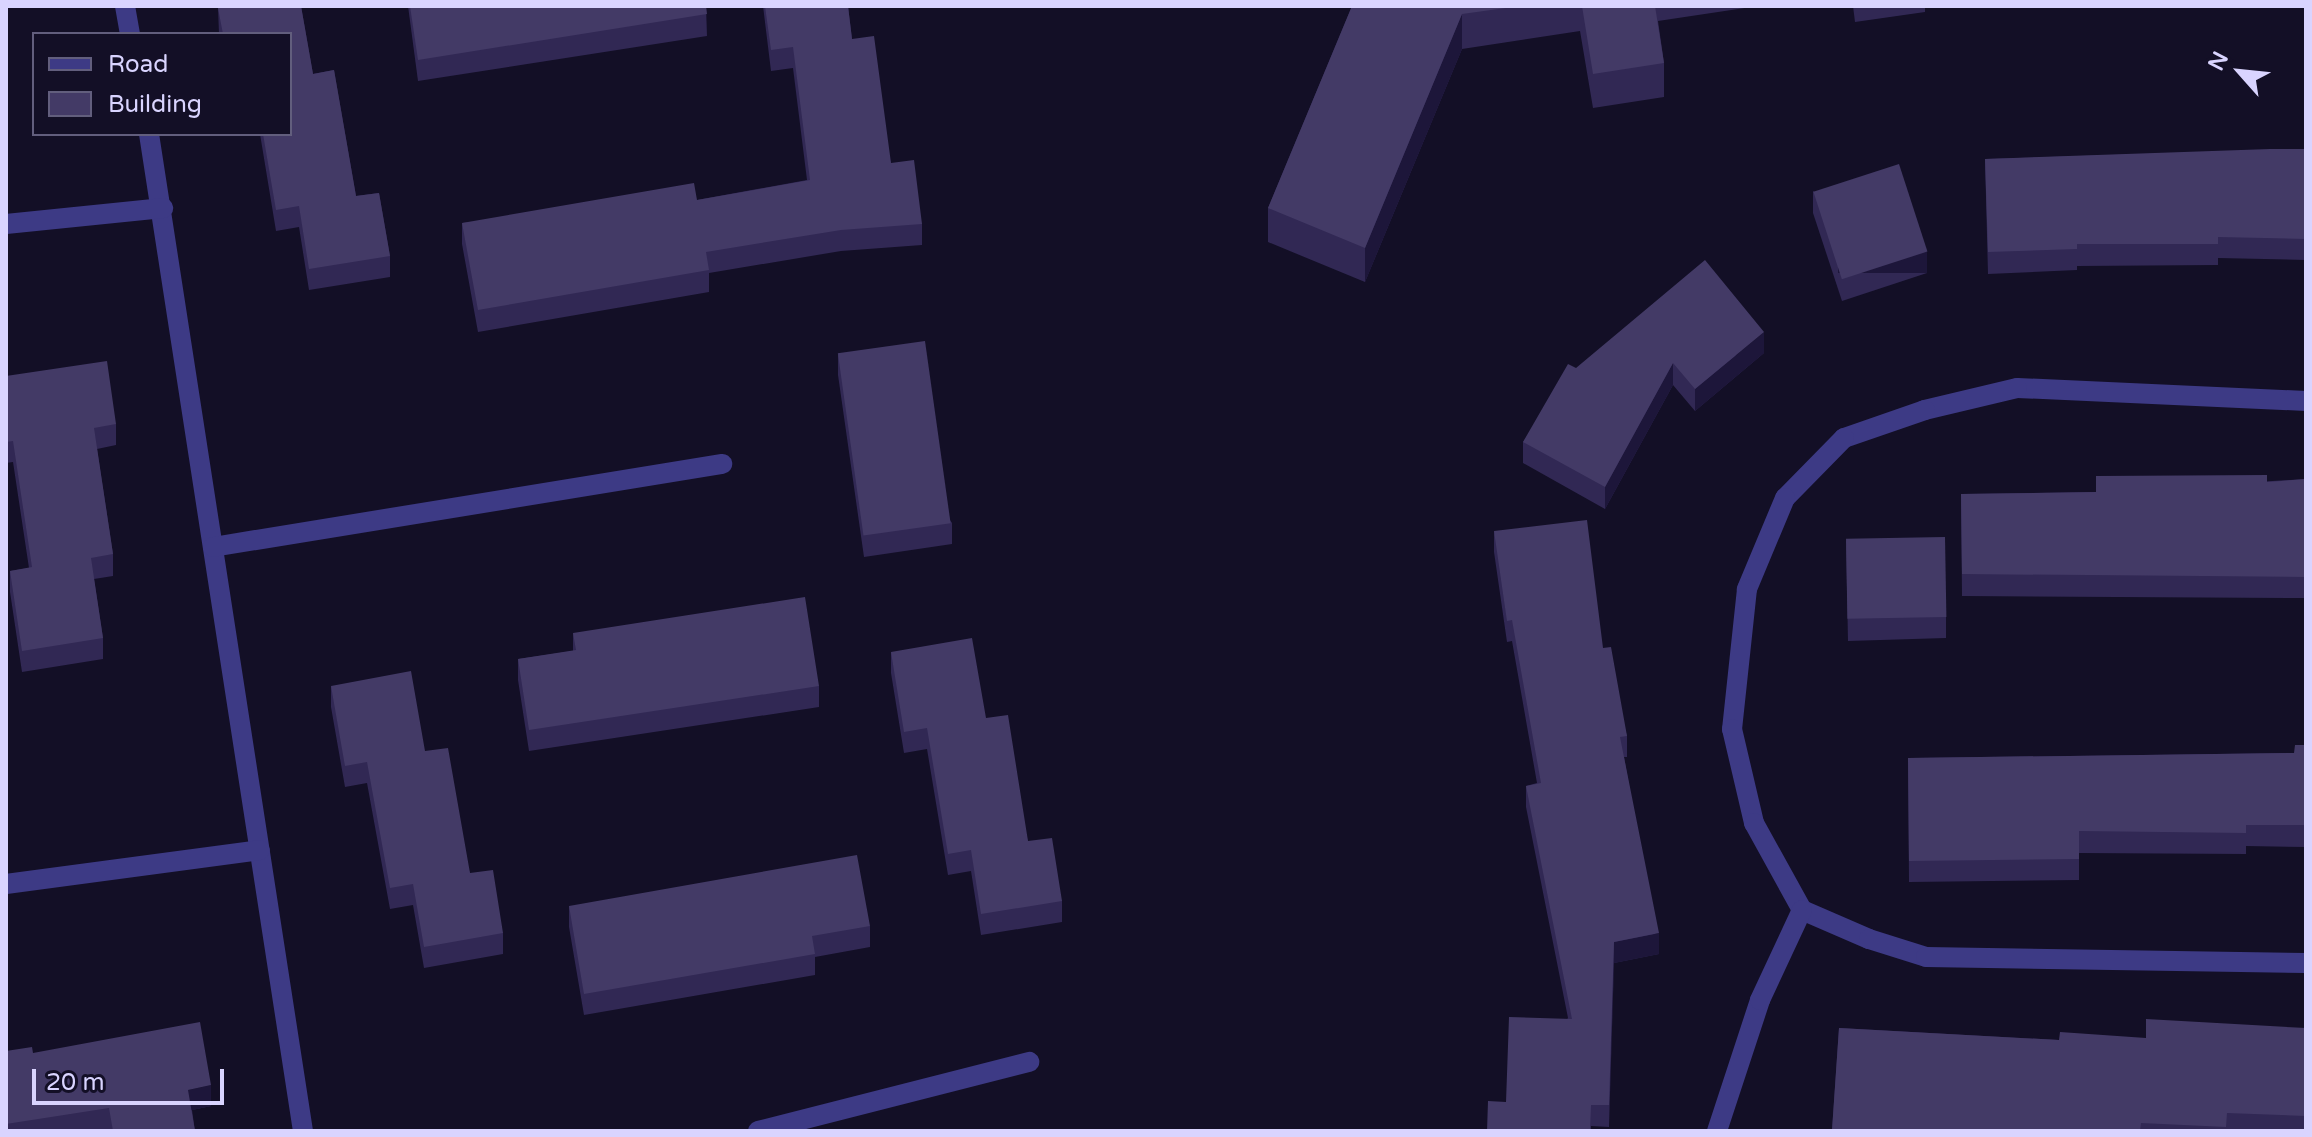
<!DOCTYPE html>
<style>
body{margin:0}
#map{position:relative;width:2312px;height:1137px;overflow:hidden;background:#130f26;font-family:"Varela Round",sans-serif}
div>[style]{position:absolute}
.minor>*{height:20px;margin:-10px;padding:0 10px;transform-origin:10px;border-radius:10px;background:#3d3a85}
.wall>*{inset:0;background:#312854}
.shaded-wall>*{inset:0;background:#1d163a;transform-origin:0 0}
.building>*{inset:0;background:#433a66;transform-origin:0 0}
span{translate:-50% -50%;white-space:nowrap;text-align:center;line-height:1.15;-webkit-text-stroke:7px #130f26;paint-order:stroke}
.frame{position:absolute;inset:0;border:8px solid #d9d4ff;pointer-events:none}
.legend{position:absolute;left:32px;top:32px;width:260px;height:104px;box-sizing:border-box;background:#130f26;border:2px solid #625e7d;margin:0;padding:10px 14px;list-style:none;font-size:24px;color:#d9d4ff}
.legend li{display:flex;align-items:center;gap:16px;height:40px}
.legend b{width:40px;border:2px solid #625e7d}
.north{position:absolute;left:2200px;top:32px;width:80px;height:80px;-webkit-text-stroke:6px #130f26;paint-order:stroke;rotate:297deg;font-size:22px;font-weight:700;line-height:32px;text-align:center;color:#d9d4ff}
.north::after{content:'';display:block;margin:auto;width:28px;height:36px;background:#d9d4ff;clip-path:polygon(50% 0,100% 100%,50% 72%,0 100%)}
.scale{position:absolute;left:32px;top:1069px;width:192px;height:36px;box-sizing:border-box;border:4px solid #d9d4ff;border-top:0;padding-left:10px;font-size:24px;line-height:28px;white-space:nowrap;color:#d9d4ff;-webkit-text-stroke:6px #130f26;paint-order:stroke}
</style>
<div id="map">
<div class="minor">
<div style="left:125px;top:6px;width:28px;rotate:80deg"></div>
<div style="left:149px;top:134px;width:1009px;rotate:81.22deg"></div>
<div style="left:6px;top:224px;width:158px;rotate:-5.8deg"></div>
<div style="left:2306px;top:401px;width:289px;rotate:-177.4deg"></div>
<div style="left:2017px;top:388px;width:95px;rotate:166.6deg"></div>
<div style="left:1925px;top:410px;width:86px;rotate:160.9deg"></div>
<div style="left:1844px;top:438px;width:84px;rotate:134.5deg"></div>
<div style="left:1785px;top:498px;width:99px;rotate:112.7deg"></div>
<div style="left:1747px;top:589px;width:141px;rotate:96.1deg"></div>
<div style="left:1732px;top:729px;width:97px;rotate:76.8deg"></div>
<div style="left:1754px;top:823px;width:99px;rotate:61.1deg"></div>
<div style="left:1802px;top:910px;width:73px;rotate:23.4deg"></div>
<div style="left:1869px;top:939px;width:60px;rotate:17.5deg"></div>
<div style="left:1926px;top:957px;width:380px;rotate:0.9deg"></div>
<div style="left:213px;top:547px;width:516px;rotate:-9.26deg"></div>
<div style="left:6px;top:884px;width:256px;rotate:-7.6deg"></div>
<div style="left:758px;top:1131px;width:280px;rotate:-14.3deg"></div>
<div style="left:1717px;top:1131px;width:138px;rotate:-71.8deg"></div>
<div style="left:1760px;top:1000px;width:99px;rotate:-65deg"></div>
</div>
<div class="wall">
<div style="clip-path:polygon(228px 6px,301px 6px,313px 74px,334px 70px,356px 196px,379px 193px,390px 256px,390px 277px,309px 290px,299px 227px,276px 231px,260px 134px,290px 134px,290px 34px,219px 34px,218px 8px)"></div>
<div style="clip-path:polygon(408px 6px,706px 6px,707px 36px,418px 81px)"></div>
<div style="clip-path:polygon(763px 6px,848px 6px,852px 39px,891px 163px,922px 224px,922px 245px,841px 251px,709px 273px,709px 292px,478px 332px,462px 244px,462px 223px,697px 200px,807px 180px,793px 68px,771px 71px)"></div>
<div style="clip-path:polygon(1352px 6px,1758px 6px,1658px 21px,1664px 63px,1664px 97px,1593px 108px,1580px 31px,1462px 49px,1365px 282px,1268px 242px,1268px 208px)"></div>
<div style="clip-path:polygon(1853px 6px,1925px 6px,1925px 12px,1855px 22px)"></div>
<div style="clip-path:polygon(2306px 149px,2306px 260px,2218px 258px,2218px 265px,2077px 266px,2077px 270px,1988px 274px,1985px 159px)"></div>
<div style="clip-path:polygon(1813px 191px,1927px 273px,1842px 301px,1813px 213px)"></div>
<div style="clip-path:polygon(1764px 353px,1695px 411px,1673px 385px,1605px 509px,1523px 463px,1523px 442px,1576px 368px)"></div>
<div style="clip-path:polygon(838px 354px,952px 523px,952px 544px,864px 557px,838px 375px)"></div>
<div style="clip-path:polygon(6px 376px,116px 424px,116px 445px,97px 449px,113px 554px,113px 576px,94px 579px,103px 638px,103px 659px,22px 672px,10px 592px,10px 571px,29px 568px,13px 462px,6px 463px)"></div>
<div style="clip-path:polygon(2306px 479px,2306px 598px,1962px 596px,1961px 494px,2096px 492px)"></div>
<div style="clip-path:polygon(1494px 531px,1603px 648px,1627px 736px,1627px 757px,1624px 757px,1659px 954px,1614px 963px,1609px 1127px,1591px 1126px,1591px 1131px,1487px 1131px,1506px 1102px,1568px 1018px,1526px 807px,1526px 786px,1537px 783px,1512px 641px,1507px 642px,1494px 552px)"></div>
<div style="clip-path:polygon(1846px 540px,1946px 617px,1946px 638px,1848px 641px)"></div>
<div style="clip-path:polygon(573px 633px,819px 686px,819px 707px,529px 751px,518px 680px,518px 659px,573px 651px)"></div>
<div style="clip-path:polygon(891px 652px,986px 718px,1028px 841px,1062px 901px,1062px 922px,981px 935px,971px 871px,948px 875px,927px 749px,904px 753px,891px 673px)"></div>
<div style="clip-path:polygon(331px 686px,425px 751px,470px 873px,503px 933px,503px 954px,424px 968px,413px 905px,390px 909px,367px 783px,345px 787px,331px 707px)"></div>
<div style="clip-path:polygon(2306px 745px,2306px 847px,2246px 846px,2246px 854px,2079px 853px,2079px 880px,1909px 882px,1908px 758px,2294px 753px)"></div>
<div style="clip-path:polygon(569px 906px,870px 926px,870px 947px,815px 957px,815px 975px,584px 1015px,569px 927px)"></div>
<div style="clip-path:polygon(1839px 1028px,2059px 1040px,2146px 1038px,2306px 1028px,2306px 1131px,1832px 1131px)"></div>
<div style="clip-path:polygon(6px 1051px,33px 1053px,211px 1106px,192px 1110px,195px 1131px,109px 1131px,109px 1129px,98px 1131px,6px 1131px)"></div>
</div>
<div class="shaded-wall">
<div style="clip-path:polygon(1462px 14px,1462px 49px,1365px 282px,1365px 248px)"></div>
<div style="left:1927px;top:252px;width:21px;height:89px;rotate:90deg"></div>
<div style="clip-path:polygon(1764px 332px,1764px 353px,1695px 411px,1695px 389px)"></div>
<div style="clip-path:polygon(1673px 363px,1673px 385px,1605px 509px,1605px 487px)"></div>
<div style="clip-path:polygon(1659px 933px,1659px 954px,1614px 963px,1609px 1127px,1614px 942px)"></div>
<div style="clip-path:polygon(211px 1085px,211px 1106px,188px 1111px,188px 1090px)"></div>
</div>
<div class="building">
<div style="clip-path:polygon(228px 6px,301px 6px,313px 74px,334px 70px,356px 196px,379px 193px,390px 256px,309px 269px,299px 206px,276px 210px,263px 134px,290px 134px,290px 34px,223px 34px,218px 8px)"></div>
<div style="clip-path:polygon(410px 6px,706px 6px,707px 14px,418px 60px)"></div>
<div style="clip-path:polygon(765px 6px,848px 6px,852px 39px,874px 36px,891px 163px,914px 160px,922px 224px,841px 230px,706px 252px,709px 270px,478px 310px,462px 223px,694px 183px,697px 200px,810px 180px,793px 47px,771px 50px)"></div>
<div style="clip-path:polygon(1352px 6px,1520px 6px,1462px 14px,1365px 248px,1268px 208px)"></div>
<div style="clip-path:polygon(1582px 6px,1655px 6px,1664px 63px,1593px 74px)"></div>
<div style="clip-path:polygon(2270px 149px,2306px 149px,2306px 239px,2218px 237px,2218px 244px,2077px 244px,2077px 249px,1988px 252px,1985px 159px)"></div>
<div style="left:1899px;top:164px;width:92px;height:90px;rotate:72deg"></div>
<div style="clip-path:polygon(1705px 260px,1764px 332px,1695px 389px,1673px 363px,1605px 487px,1523px 442px,1568px 364px,1576px 368px)"></div>
<div style="left:925px;top:341px;width:184px;height:88px;rotate:82deg"></div>
<div style="clip-path:polygon(107px 361px,116px 424px,94px 428px,113px 554px,91px 558px,103px 638px,22px 651px,10px 571px,32px 567px,13px 441px,6px 442px,6px 376px)"></div>
<div style="clip-path:polygon(2267px 475px,2267px 482px,2306px 479px,2306px 577px,1962px 574px,1961px 494px,2096px 492px,2096px 476px)"></div>
<div style="clip-path:polygon(1587px 520px,1603px 648px,1611px 647px,1627px 736px,1620px 737px,1659px 933px,1614px 942px,1609px 1105px,1591px 1105px,1590px 1131px,1487px 1131px,1488px 1101px,1506px 1102px,1509px 1017px,1572px 1019px,1526px 786px,1541px 783px,1512px 620px,1507px 621px,1494px 531px)"></div>
<div style="left:1945px;top:537px;width:80px;height:99px;rotate:89deg"></div>
<div style="clip-path:polygon(805px 597px,819px 686px,529px 730px,518px 659px,576px 650px,573px 633px)"></div>
<div style="clip-path:polygon(972px 638px,986px 718px,1008px 715px,1028px 841px,1052px 838px,1062px 901px,981px 914px,971px 850px,948px 854px,927px 728px,904px 732px,891px 652px)"></div>
<div style="clip-path:polygon(411px 671px,425px 751px,448px 748px,470px 873px,493px 870px,503px 933px,424px 947px,413px 884px,390px 888px,367px 762px,345px 766px,331px 686px)"></div>
<div style="clip-path:polygon(2295px 745px,2306px 745px,2306px 825px,2246px 825px,2246px 833px,2079px 831px,2079px 859px,1909px 861px,1908px 758px,2294px 753px)"></div>
<div style="clip-path:polygon(857px 855px,870px 926px,812px 936px,815px 954px,584px 994px,569px 906px)"></div>
<div style="clip-path:polygon(2146px 1019px,2306px 1028px,2306px 1116px,2227px 1113px,2226px 1127px,2141px 1123px,2140px 1131px,1832px 1130px,1839px 1028px,2059px 1040px,2060px 1032px,2146px 1038px)"></div>
<div style="clip-path:polygon(200px 1022px,211px 1085px,188px 1090px,195px 1131px,113px 1131px,109px 1108px,6px 1124px,6px 1051px,32px 1047px,33px 1053px)"></div>
</div>
<div class="frame"></div>
<ul class="legend">
<li><b style="height:10px;background:#3d3a85"></b>Road</li>
<li><b style="height:22px;background:#433a66"></b>Building</li>
</ul>
<div class="north">N</div>
<div class="scale">20 m</div>
</div>
